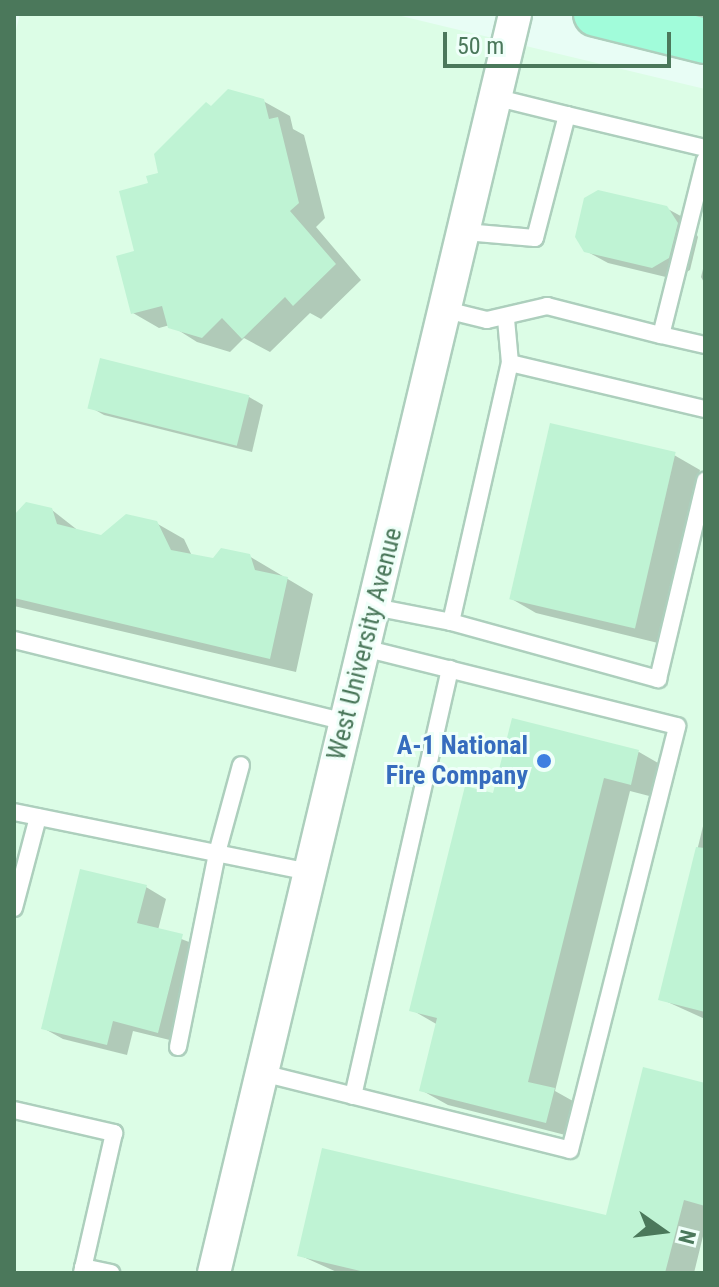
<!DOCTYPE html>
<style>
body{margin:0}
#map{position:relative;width:719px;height:1287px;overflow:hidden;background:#e8fdf5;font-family:"Roboto Condensed",sans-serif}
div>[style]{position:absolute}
.commercial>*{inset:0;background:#dcfde6}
.shadow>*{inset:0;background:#0003}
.building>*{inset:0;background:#bff3d4;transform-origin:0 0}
.roads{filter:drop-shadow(2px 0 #adcfbd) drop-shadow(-2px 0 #adcfbd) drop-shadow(0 2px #adcfbd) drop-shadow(0 -2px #adcfbd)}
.service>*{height:16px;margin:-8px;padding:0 8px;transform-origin:8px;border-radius:8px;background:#fff}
.minor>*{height:32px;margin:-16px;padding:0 16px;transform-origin:16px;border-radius:16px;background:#fff}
.primary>*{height:44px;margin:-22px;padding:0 22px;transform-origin:22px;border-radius:22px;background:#a1fcda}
.dots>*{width:22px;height:22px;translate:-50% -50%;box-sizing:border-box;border:4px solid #effff9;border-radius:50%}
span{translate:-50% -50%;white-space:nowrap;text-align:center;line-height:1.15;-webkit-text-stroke:6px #effff9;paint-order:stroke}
.street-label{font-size:26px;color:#4b785b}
.shop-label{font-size:26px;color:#366cbe;font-weight:700}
.right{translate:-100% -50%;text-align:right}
.frame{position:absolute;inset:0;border:16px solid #4b785b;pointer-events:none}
.north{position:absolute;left:623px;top:1191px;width:80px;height:80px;-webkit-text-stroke:6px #effff9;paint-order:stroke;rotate:104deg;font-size:22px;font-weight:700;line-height:32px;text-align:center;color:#4b785b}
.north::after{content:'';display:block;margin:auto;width:28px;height:36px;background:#4b785b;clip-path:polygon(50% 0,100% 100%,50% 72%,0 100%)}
.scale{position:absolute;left:443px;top:32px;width:228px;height:36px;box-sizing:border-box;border:4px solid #4b785b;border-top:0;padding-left:10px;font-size:24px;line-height:28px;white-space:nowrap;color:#4b785b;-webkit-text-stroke:6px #effff9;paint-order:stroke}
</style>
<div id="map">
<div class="commercial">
<div style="clip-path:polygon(20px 14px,393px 14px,705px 89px,705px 1273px,14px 1273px,14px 38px)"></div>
</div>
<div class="shadow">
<div style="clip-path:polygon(263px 101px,290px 116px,293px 129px,304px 135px,325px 218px,316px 227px,361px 280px,321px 319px,310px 313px,270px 352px,244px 338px,230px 352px,197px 342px,170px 325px,159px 328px,133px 313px,137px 253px,151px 185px,212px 108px)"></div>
<div style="clip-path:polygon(666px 208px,688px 220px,698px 237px,690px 270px,674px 279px,608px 263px,586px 251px)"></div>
<div style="clip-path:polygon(705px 261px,705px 284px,701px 277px)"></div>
<div style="clip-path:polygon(249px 397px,263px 405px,252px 452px,104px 415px,90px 407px)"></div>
<div style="clip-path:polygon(674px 455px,700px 470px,658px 643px,536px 613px,510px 598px)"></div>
<div style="clip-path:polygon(52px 510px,80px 532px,101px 537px,156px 523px,184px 539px,192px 556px,213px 561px,249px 556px,313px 594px,296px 672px,14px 606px,14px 514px)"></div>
<div style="clip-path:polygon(639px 752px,665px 767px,657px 798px,630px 791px,555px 1091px,580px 1105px,573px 1137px,448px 1105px,421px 1090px,438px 1025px,412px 1010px,495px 796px)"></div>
<div style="clip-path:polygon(705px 818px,705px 1019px,661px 999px)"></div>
<div style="clip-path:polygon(146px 887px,166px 899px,158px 930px,202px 947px,178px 1042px,133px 1031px,127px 1055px,63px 1039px,43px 1028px)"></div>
<div style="clip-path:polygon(705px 1085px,705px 1228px,694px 1273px,339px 1273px,299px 1255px,608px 1217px)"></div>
</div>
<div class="building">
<div style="clip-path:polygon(228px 89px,264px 99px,269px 119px,278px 117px,299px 203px,290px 211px,336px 264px,293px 306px,285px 297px,242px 339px,222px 318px,202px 338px,168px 328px,162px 306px,131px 314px,116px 256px,134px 251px,119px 191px,148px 183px,146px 176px,158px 173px,154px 154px,206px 102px,211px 106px)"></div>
<div style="clip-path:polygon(598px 190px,667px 206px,678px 223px,669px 258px,652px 268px,584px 252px,575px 237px,584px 198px)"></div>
<div style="left:100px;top:358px;width:154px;height:52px;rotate:14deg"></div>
<div style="left:550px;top:423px;width:129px;height:181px;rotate:13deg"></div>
<div style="clip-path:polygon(26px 502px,52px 508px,57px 524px,101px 535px,126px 514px,157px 521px,171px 550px,213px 558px,221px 548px,250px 554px,255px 570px,288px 577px,270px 659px,14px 598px,14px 515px)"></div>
<div style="clip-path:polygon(512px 718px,639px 750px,631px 785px,604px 778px,528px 1082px,555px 1088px,546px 1123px,419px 1091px,437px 1018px,409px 1011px,465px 786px,493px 793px)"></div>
<div style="clip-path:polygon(696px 847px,705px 848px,705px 1012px,658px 1000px)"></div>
<div style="clip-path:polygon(80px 869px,147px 885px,137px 923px,183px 934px,158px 1033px,113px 1021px,107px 1045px,41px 1029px)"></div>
<div style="clip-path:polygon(643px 1067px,705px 1083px,705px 1206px,684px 1200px,665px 1273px,369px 1273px,297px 1256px,322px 1148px,606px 1215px)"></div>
</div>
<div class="roads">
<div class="service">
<div style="left:567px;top:115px;width:142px;rotate:13.4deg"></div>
<div style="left:705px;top:160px;width:180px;rotate:104.1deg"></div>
<div style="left:661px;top:335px;width:45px;rotate:12.8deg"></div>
<div style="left:465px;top:232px;width:70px;rotate:4.9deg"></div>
<div style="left:535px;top:238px;width:127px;rotate:-75.4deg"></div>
<div style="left:567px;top:115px;width:71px;rotate:-166.2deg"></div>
<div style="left:446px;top:310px;width:42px;rotate:13.7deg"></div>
<div style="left:487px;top:320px;width:62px;rotate:-13.1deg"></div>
<div style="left:547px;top:306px;width:118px;rotate:14.3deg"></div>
<div style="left:510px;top:363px;width:200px;rotate:13.3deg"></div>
<div style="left:374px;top:607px;width:78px;rotate:11deg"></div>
<div style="left:451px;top:622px;width:266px;rotate:-77.2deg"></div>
<div style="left:510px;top:363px;width:44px;rotate:-95.2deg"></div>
<div style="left:451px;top:622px;width:215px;rotate:15.4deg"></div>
<div style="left:658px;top:679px;width:204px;rotate:-76.6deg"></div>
<div style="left:14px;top:640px;width:342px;rotate:13.9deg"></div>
<div style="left:14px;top:812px;width:302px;rotate:11.5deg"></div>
<div style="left:14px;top:908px;width:94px;rotate:-75.2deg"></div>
<div style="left:178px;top:1047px;width:198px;rotate:-78.6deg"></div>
<div style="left:217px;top:853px;width:91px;rotate:-74.7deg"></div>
<div style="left:262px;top:1073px;width:317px;rotate:14deg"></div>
<div style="left:570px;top:1150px;width:437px;rotate:-75.8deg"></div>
<div style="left:677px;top:726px;width:323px;rotate:-166deg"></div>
<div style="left:353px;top:1096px;width:438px;rotate:-77.2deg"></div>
<div style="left:14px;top:1110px;width:103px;rotate:13deg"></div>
<div style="left:114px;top:1133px;width:144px;rotate:102.9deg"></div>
<div style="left:83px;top:1267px;width:29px;rotate:12deg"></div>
</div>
<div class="minor">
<div style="left:214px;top:1273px;width:1294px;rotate:-76.55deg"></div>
</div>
<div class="primary">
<div style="left:596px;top:14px;width:112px;rotate:13.9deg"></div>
</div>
</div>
<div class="dots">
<div style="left:544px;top:761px;background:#3f7fe0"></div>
</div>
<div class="street-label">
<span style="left:365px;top:644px;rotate:-76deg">West University Avenue</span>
</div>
<div class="shop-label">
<span class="right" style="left:528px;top:761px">A-1 National<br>Fire Company</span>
</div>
<div class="frame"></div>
<div class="north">N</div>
<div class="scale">50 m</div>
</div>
